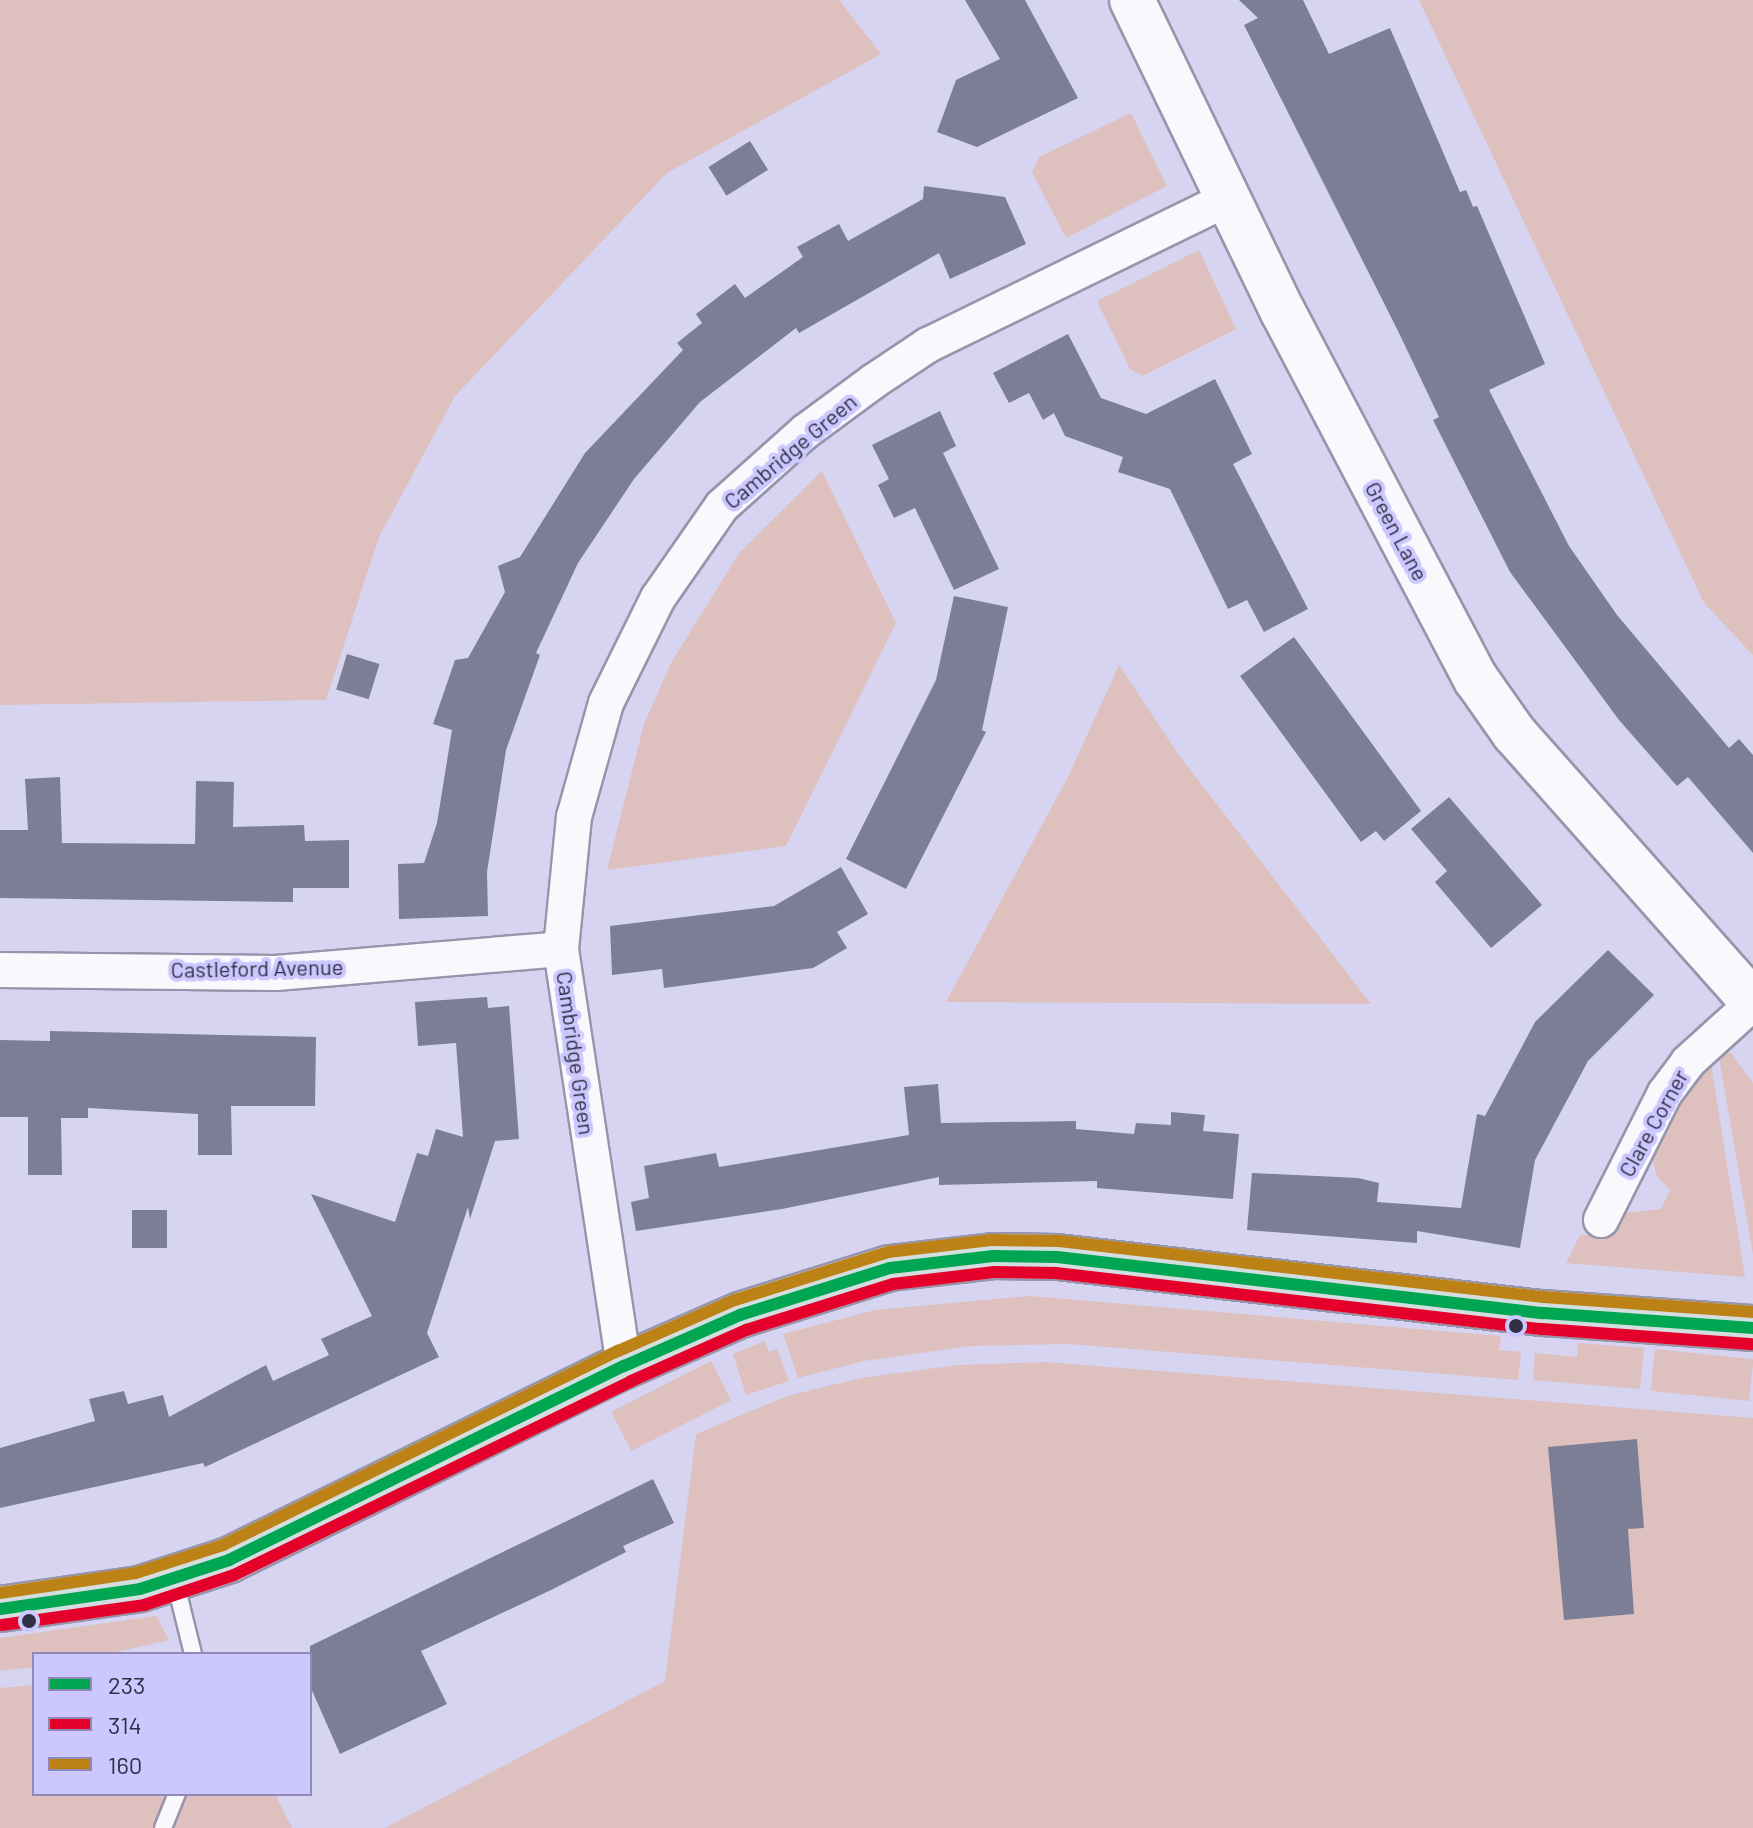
<!DOCTYPE html>
<style>
body{margin:0}
#map{position:relative;width:1753px;height:1828px;overflow:hidden;background:#d6d4f1;font-family:Barlow,sans-serif}
div>[style]{position:absolute}
.green>*{inset:0;background:#dec0be;transform-origin:0 0}
.building>*{inset:0;background:#7c7e95;transform-origin:0 0}
.roads{filter:drop-shadow(2px 0 #9795ab) drop-shadow(-2px 0 #9795ab) drop-shadow(0 2px #9795ab) drop-shadow(0 -2px #9795ab)}
.service>*{height:16px;margin:-8px;padding:0 8px;transform-origin:8px;border-radius:8px;background:#f9f9fd}
.minor>*{height:34px;margin:-17px;padding:0 17px;transform-origin:17px;border-radius:17px;background:#f9f9fd}
.secondary>*{height:44px;margin:-22px;padding:0 22px;transform-origin:22px;border-radius:22px;background:#f9f9fd}
.primary>*{height:44px;margin:-22px;padding:0 22px;transform-origin:22px;border-radius:22px;background:#d4dee0}
.bus-1>*{height:12px;margin:-6px;padding:0 6px;transform-origin:6px;border-radius:6px;background:#00a651}
.bus-2>*{height:12px;margin:-6px;padding:0 6px;transform-origin:6px;border-radius:6px;background:#e4002b}
.bus-3>*{height:12px;margin:-6px;padding:0 6px;transform-origin:6px;border-radius:6px;background:#bc8215}
.dots>*{width:22px;height:22px;translate:-50% -50%;box-sizing:border-box;border:4px solid #ccc7fe;border-radius:50%}
span{translate:-50% -50%;white-space:nowrap;text-align:center;line-height:1.15;-webkit-text-stroke:8px #ccc7fe;paint-order:stroke}
.street-label{font-size:22px;color:#312f45}
.legend{position:absolute;left:32px;top:1652px;width:280px;height:144px;box-sizing:border-box;background:#ccc7fe;border:2px solid #8e8ab4;margin:0;padding:10px 14px;list-style:none;font-size:24px;color:#312f45}
.legend li{display:flex;align-items:center;gap:16px;height:40px}
.legend b{width:40px;border:2px solid #8e8ab4}
</style>
<div id="map">
<div class="green">
<div style="clip-path:polygon(0 0,839px 0,881px 54px,667px 173px,455px 396px,379px 537px,326px 700px,0 705px)"></div>
<div style="clip-path:polygon(1419px 0,1753px 0,1753px 655px,1704px 603px)"></div>
<div style="clip-path:polygon(1131px 113px,1167px 186px,1066px 238px,1032px 172px,1039px 157px)"></div>
<div style="clip-path:polygon(1199px 250px,1236px 329px,1142px 376px,1130px 369px,1097px 301px)"></div>
<div style="clip-path:polygon(822px 471px,896px 623px,786px 846px,607px 870px,644px 724px,672px 661px,740px 552px)"></div>
<div style="clip-path:polygon(1119px 665px,1178px 754px,1371px 1004px,946px 1002px,1068px 777px)"></div>
<div style="clip-path:polygon(1730px 1052px,1753px 1083px,1753px 1254px,1719px 1058px)"></div>
<div style="clip-path:polygon(1710px 1058px,1745px 1277px,1566px 1263px,1580px 1235px,1612px 1236px,1625px 1213px,1661px 1209px,1670px 1190px,1657px 1176px,1652px 1158px,1657px 1134px)"></div>
<div style="clip-path:polygon(1030px 1296px,1501px 1336px,1499px 1350px,1521px 1352px,1518px 1380px,1069px 1344px,971px 1346px,864px 1361px,798px 1378px,783px 1334px,875px 1310px)"></div>
<div style="clip-path:polygon(765px 1341px,769px 1352px,777px 1349px,789px 1381px,746px 1395px,733px 1354px)"></div>
<div style="clip-path:polygon(1578px 1343px,1644px 1348px,1640px 1389px,1533px 1380px,1535px 1353px,1577px 1357px)"></div>
<div style="left:1655px;top:1349px;width:99px;height:42px;rotate:6deg"></div>
<div style="left:711px;top:1361px;width:44px;height:112px;rotate:63deg"></div>
<div style="clip-path:polygon(1046px 1362px,1753px 1418px,1753px 1828px,385px 1828px,665px 1681px,696px 1434px,787px 1396px,861px 1378px,957px 1365px)"></div>
<div style="clip-path:polygon(156px 1616px,169px 1640px,108px 1654px,34px 1654px,34px 1667px,0 1671px,0 1638px)"></div>
<div style="clip-path:polygon(34px 1685px,34px 1794px,275px 1794px,292px 1828px,0 1828px,0 1688px)"></div>
</div>
<div class="building">
<div style="clip-path:polygon(965px 0,1025px 0,1078px 98px,977px 147px,937px 132px,956px 80px,1000px 59px)"></div>
<div style="clip-path:polygon(1239px 0,1303px 0,1329px 54px,1390px 28px,1460px 192px,1466px 190px,1473px 207px,1477px 206px,1545px 364px,1489px 390px,1569px 546px,1617px 615px,1729px 748px,1739px 739px,1753px 755px,1753px 853px,1688px 777px,1677px 786px,1619px 720px,1510px 572px,1433px 420px,1439px 417px,1398px 331px,1244px 25px,1258px 18px)"></div>
<div style="left:750px;top:141px;width:34px;height:49px;rotate:58deg"></div>
<div style="clip-path:polygon(924px 186px,1005px 197px,1026px 244px,950px 279px,939px 253px,799px 333px,796px 328px,700px 402px,634px 479px,578px 563px,536px 653px,540px 655px,506px 750px,487px 872px,488px 916px,399px 919px,398px 864px,424px 863px,437px 823px,452px 730px,433px 724px,455px 660px,468px 658px,505px 592px,498px 566px,520px 557px,585px 453px,683px 350px,677px 343px,702px 323px,696px 314px,735px 284px,745px 298px,803px 257px,797px 247px,839px 224px,848px 241px,923px 199px)"></div>
<div style="clip-path:polygon(1068px 334px,1101px 398px,1146px 414px,1215px 379px,1252px 454px,1233px 464px,1308px 609px,1264px 632px,1247px 600px,1228px 609px,1170px 489px,1118px 472px,1123px 457px,1065px 436px,1054px 413px,1043px 420px,1029px 393px,1009px 403px,993px 373px)"></div>
<div style="clip-path:polygon(940px 411px,956px 446px,943px 453px,999px 569px,954px 590px,915px 508px,894px 518px,878px 485px,889px 479px,872px 445px)"></div>
<div style="clip-path:polygon(954px 596px,1008px 607px,982px 730px,986px 732px,906px 889px,846px 859px,936px 680px)"></div>
<div style="clip-path:polygon(1294px 637px,1421px 811px,1384px 841px,1376px 831px,1361px 842px,1240px 676px)"></div>
<div style="left:347px;top:654px;width:34px;height:37px;rotate:17deg"></div>
<div style="clip-path:polygon(60px 777px,62px 843px,195px 844px,196px 781px,234px 782px,233px 827px,304px 825px,305px 841px,349px 840px,349px 888px,293px 888px,293px 902px,0 898px,0 830px,28px 830px,25px 779px)"></div>
<div style="clip-path:polygon(1449px 797px,1542px 905px,1491px 948px,1435px 882px,1447px 871px,1411px 829px)"></div>
<div style="clip-path:polygon(841px 867px,868px 914px,837px 932px,847px 948px,813px 968px,664px 988px,662px 969px,612px 975px,610px 926px,774px 906px)"></div>
<div style="clip-path:polygon(1608px 950px,1654px 995px,1588px 1061px,1535px 1160px,1520px 1248px,1417px 1231px,1417px 1243px,1247px 1230px,1252px 1173px,1358px 1178px,1379px 1183px,1377px 1202px,1461px 1208px,1477px 1114px,1485px 1116px,1535px 1022px)"></div>
<div style="clip-path:polygon(487px 997px,488px 1008px,509px 1006px,519px 1139px,495px 1141px,470px 1219px,468px 1207px,427px 1333px,439px 1357px,205px 1467px,203px 1463px,0 1508px,0 1448px,95px 1421px,89px 1399px,124px 1391px,128px 1404px,163px 1395px,169px 1417px,266px 1365px,273px 1381px,329px 1355px,321px 1339px,372px 1316px,311px 1194px,395px 1222px,417px 1153px,428px 1156px,436px 1129px,463px 1137px,456px 1043px,418px 1046px,415px 1002px)"></div>
<div style="clip-path:polygon(50px 1031px,316px 1037px,315px 1106px,231px 1106px,232px 1155px,198px 1155px,198px 1114px,88px 1108px,88px 1118px,61px 1118px,62px 1175px,28px 1175px,28px 1117px,0 1117px,0 1040px,50px 1041px)"></div>
<div style="clip-path:polygon(938px 1084px,941px 1123px,1076px 1121px,1076px 1129px,1134px 1134px,1136px 1123px,1171px 1125px,1171px 1112px,1205px 1115px,1203px 1131px,1239px 1134px,1233px 1199px,1097px 1188px,1097px 1181px,939px 1185px,939px 1177px,782px 1209px,636px 1231px,631px 1202px,649px 1198px,644px 1166px,716px 1153px,719px 1167px,909px 1135px,904px 1087px)"></div>
<div style="left:167px;top:1210px;width:38px;height:35px;rotate:90deg"></div>
<div style="clip-path:polygon(1637px 1439px,1644px 1528px,1628px 1529px,1634px 1614px,1564px 1620px,1548px 1447px)"></div>
<div style="clip-path:polygon(653px 1479px,674px 1523px,623px 1546px,626px 1552px,551px 1590px,421px 1651px,447px 1704px,340px 1754px,310px 1686px,310px 1646px)"></div>
</div>
<div class="roads">
<div class="service">
<div style="left:175px;top:1581px;width:75px;rotate:76.1deg"></div>
<div style="left:163px;top:1828px;width:37px;rotate:-68deg"></div>
</div>
<div class="minor">
<div style="left:0;top:970px;width:276px;rotate:0.6deg"></div>
<div style="left:276px;top:973px;width:286px;rotate:-4.8deg"></div>
<div style="left:1601px;top:1220px;width:142px;rotate:-63.3deg"></div>
<div style="left:1665px;top:1093px;width:39px;rotate:-53deg"></div>
<div style="left:1688px;top:1062px;width:88px;rotate:-42.2deg"></div>
<div style="left:624px;top:1366px;width:422px;rotate:-98.6deg"></div>
<div style="left:561px;top:949px;width:133px;rotate:-84.4deg"></div>
<div style="left:574px;top:817px;width:118px;rotate:-74.3deg"></div>
<div style="left:606px;top:703px;width:117px;rotate:-63.7deg"></div>
<div style="left:658px;top:598px;width:112px;rotate:-55.2deg"></div>
<div style="left:722px;top:506px;width:113px;rotate:-41.8deg"></div>
<div style="left:806px;top:431px;width:84px;rotate:-36.3deg"></div>
<div style="left:874px;top:381px;width:65px;rotate:-33.7deg"></div>
<div style="left:928px;top:345px;width:334px;rotate:-26deg"></div>
</div>
<div class="secondary">
<div style="left:1132px;top:0;width:347px;rotate:64.2deg"></div>
<div style="left:1283px;top:312px;width:415px;rotate:62.3deg"></div>
<div style="left:1476px;top:679px;width:66px;rotate:54.9deg"></div>
<div style="left:1514px;top:733px;width:360px;rotate:48.4deg"></div>
</div>
<div class="primary">
<div style="left:0;top:1609px;width:141px;rotate:-8.1deg"></div>
<div style="left:140px;top:1589px;width:94px;rotate:-18deg"></div>
<div style="left:229px;top:1560px;width:440px;rotate:-26.2deg"></div>
<div style="left:624px;top:1366px;width:127px;rotate:-23.7deg"></div>
<div style="left:740px;top:1315px;width:157px;rotate:-17.4deg"></div>
<div style="left:890px;top:1268px;width:104px;rotate:-6.6deg"></div>
<div style="left:993px;top:1256px;width:64px;rotate:0.9deg"></div>
<div style="left:1057px;top:1257px;width:489px;rotate:6.6deg"></div>
<div style="left:1543px;top:1313px;width:211px;rotate:4.1deg"></div>
</div>
</div>
<div class="bus-1">
<div style="left:0;top:1609px;width:141px;rotate:-8.1deg"></div>
<div style="left:140px;top:1589px;width:94px;rotate:-18deg"></div>
<div style="left:229px;top:1560px;width:440px;rotate:-26.2deg"></div>
<div style="left:624px;top:1366px;width:127px;rotate:-23.7deg"></div>
<div style="left:740px;top:1315px;width:157px;rotate:-17.4deg"></div>
<div style="left:890px;top:1268px;width:104px;rotate:-6.6deg"></div>
<div style="left:993px;top:1256px;width:64px;rotate:0.9deg"></div>
<div style="left:1057px;top:1257px;width:489px;rotate:6.6deg"></div>
<div style="left:1543px;top:1313px;width:211px;rotate:4.1deg"></div>
</div>
<div class="bus-2">
<div style="left:2px;top:1625px;width:143px;rotate:-8deg"></div>
<div style="left:144px;top:1605px;width:95px;rotate:-18.4deg"></div>
<div style="left:234px;top:1575px;width:442px;rotate:-26deg"></div>
<div style="left:631px;top:1381px;width:126px;rotate:-23.9deg"></div>
<div style="left:746px;top:1330px;width:154px;rotate:-17.4deg"></div>
<div style="left:893px;top:1284px;width:102px;rotate:-6.8deg"></div>
<div style="left:994px;top:1272px;width:62px;rotate:0.9deg"></div>
<div style="left:1056px;top:1273px;width:488px;rotate:6.6deg"></div>
<div style="left:1541px;top:1329px;width:212px;rotate:4.1deg"></div>
</div>
<div class="bus-3">
<div style="left:0;top:1593px;width:137px;rotate:-8.4deg"></div>
<div style="left:136px;top:1573px;width:91px;rotate:-17.8deg"></div>
<div style="left:223px;top:1545px;width:440px;rotate:-26.2deg"></div>
<div style="left:618px;top:1351px;width:128px;rotate:-23.6deg"></div>
<div style="left:735px;top:1300px;width:160px;rotate:-17.4deg"></div>
<div style="left:888px;top:1252px;width:104px;rotate:-6.6deg"></div>
<div style="left:991px;top:1240px;width:68px;rotate:0.8deg"></div>
<div style="left:1059px;top:1241px;width:488px;rotate:6.6deg"></div>
<div style="left:1544px;top:1297px;width:210px;rotate:4.1deg"></div>
</div>
<div class="dots">
<div style="left:1516px;top:1326px;background:#312f45"></div>
<div style="left:29px;top:1621px;background:#312f45"></div>
</div>
<div class="street-label">
<span style="left:790px;top:451px;rotate:-40deg">Cambridge Green</span>
<span style="left:1397px;top:531px;rotate:62deg">Green Lane</span>
<span style="left:257px;top:968px;rotate:-1deg">Castleford Avenue</span>
<span style="left:576px;top:1053px;rotate:82deg">Cambridge Green</span>
<span style="left:1653px;top:1123px;rotate:-61deg">Clare Corner</span>
</div>
<ul class="legend">
<li><b style="height:10px;background:#00a651"></b>233</li>
<li><b style="height:10px;background:#e4002b"></b>314</li>
<li><b style="height:10px;background:#bc8215"></b>160</li>
</ul>
</div>
